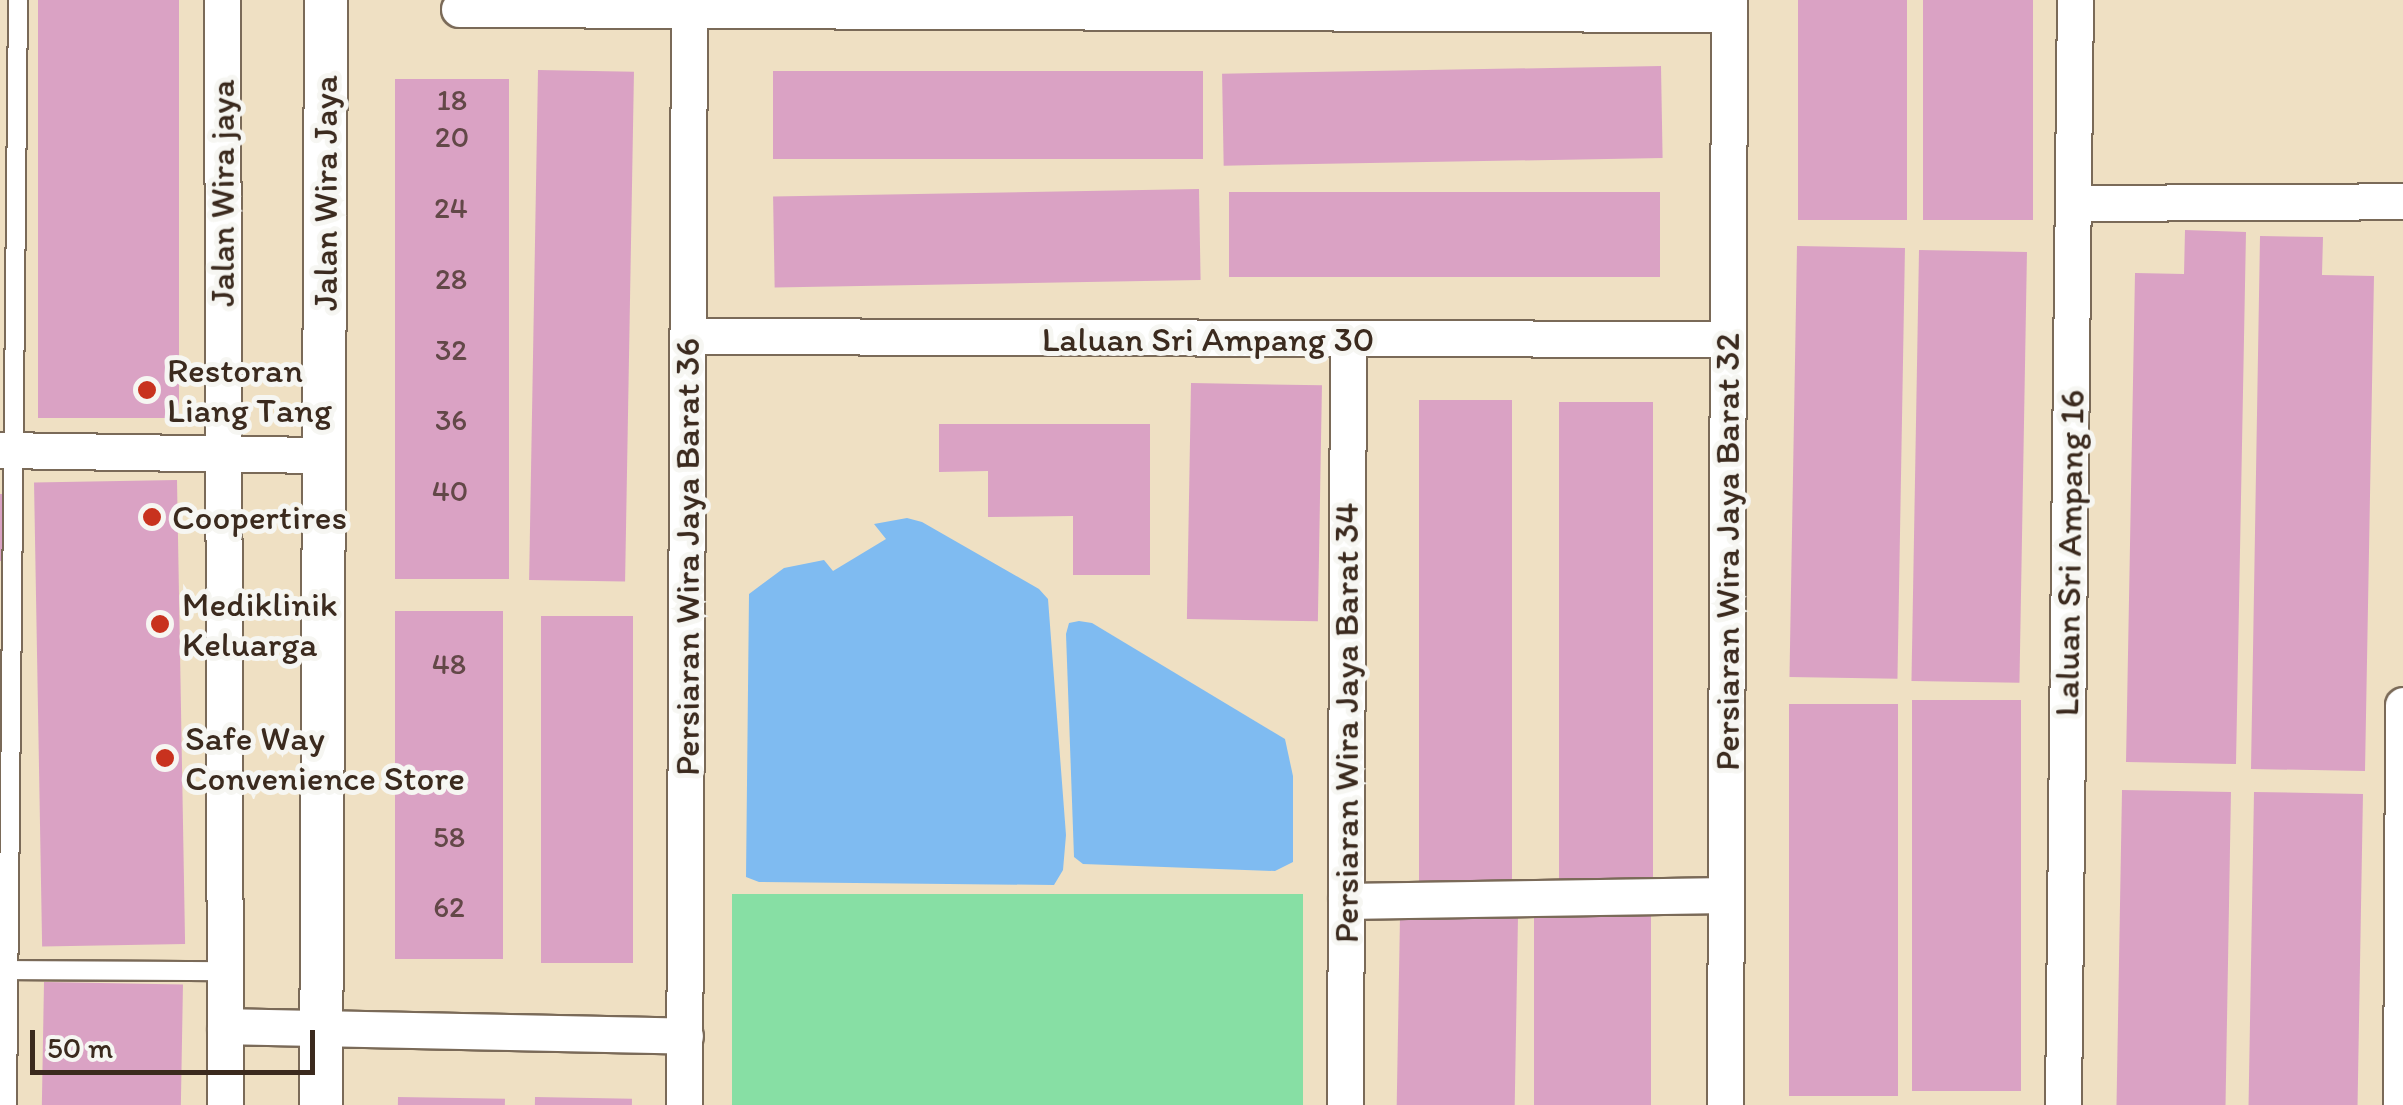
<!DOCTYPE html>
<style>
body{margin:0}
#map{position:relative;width:2403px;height:1105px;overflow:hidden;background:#efe0c3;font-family:Itim,sans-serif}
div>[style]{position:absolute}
.green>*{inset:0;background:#87dfa4;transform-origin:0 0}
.water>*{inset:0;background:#7fbbf1}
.building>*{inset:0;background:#daa2c4;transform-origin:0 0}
.roads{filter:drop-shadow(2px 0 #7a6a58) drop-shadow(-2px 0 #7a6a58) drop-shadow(0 2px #7a6a58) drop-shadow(0 -2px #7a6a58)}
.service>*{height:18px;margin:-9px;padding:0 9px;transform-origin:9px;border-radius:9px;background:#fff}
.minor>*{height:35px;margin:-17.5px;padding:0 17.5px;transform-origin:17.5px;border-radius:17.5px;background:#fff}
.tertiary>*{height:42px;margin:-21px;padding:0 21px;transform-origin:21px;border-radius:21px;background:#fff}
.dots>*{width:28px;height:28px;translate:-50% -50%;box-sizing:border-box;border:5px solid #f6f6f2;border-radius:50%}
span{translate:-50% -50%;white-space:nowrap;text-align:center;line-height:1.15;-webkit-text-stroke:10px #f6f6f2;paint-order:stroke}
.number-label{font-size:30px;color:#634848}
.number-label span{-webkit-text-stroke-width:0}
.street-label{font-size:35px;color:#3b2a1e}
.poi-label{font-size:35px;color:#3b2a1e}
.left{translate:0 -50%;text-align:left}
.scale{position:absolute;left:30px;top:1030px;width:285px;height:45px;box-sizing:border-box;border:5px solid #3b2a1e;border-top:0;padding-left:12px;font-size:30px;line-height:35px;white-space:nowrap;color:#3b2a1e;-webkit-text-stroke:8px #f6f6f2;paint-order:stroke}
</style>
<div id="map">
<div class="green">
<div style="left:1303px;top:894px;width:211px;height:571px;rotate:90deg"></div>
</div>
<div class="water">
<div style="clip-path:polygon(907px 518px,922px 522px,1039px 589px,1048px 599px,1066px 835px,1063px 870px,1054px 885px,759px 882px,746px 877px,749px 594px,784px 568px,824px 560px,833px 571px,886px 539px,874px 524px)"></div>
<div style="clip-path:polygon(1079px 621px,1092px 623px,1285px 739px,1293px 776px,1293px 862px,1275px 871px,1083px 864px,1074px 857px,1066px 634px,1069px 623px)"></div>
</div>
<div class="building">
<div style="left:38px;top:0;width:141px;height:418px"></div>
<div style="left:1798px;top:0;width:109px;height:220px"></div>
<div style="left:1923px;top:0;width:110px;height:220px"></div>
<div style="left:1661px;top:66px;width:92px;height:439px;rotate:89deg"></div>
<div style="left:538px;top:70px;width:96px;height:510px;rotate:1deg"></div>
<div style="left:773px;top:71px;width:430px;height:88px"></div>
<div style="left:395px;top:79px;width:114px;height:500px"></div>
<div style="left:1199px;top:189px;width:91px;height:426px;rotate:89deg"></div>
<div style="left:1660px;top:192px;width:85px;height:431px;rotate:90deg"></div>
<div style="clip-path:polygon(2185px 230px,2246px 232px,2236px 764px,2126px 762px,2135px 273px,2184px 274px)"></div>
<div style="clip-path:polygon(2260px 236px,2323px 237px,2322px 275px,2374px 276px,2365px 771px,2251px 769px)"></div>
<div style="left:1797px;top:246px;width:108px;height:431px;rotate:1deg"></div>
<div style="left:1919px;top:250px;width:108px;height:431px;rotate:1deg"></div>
<div style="left:1191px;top:383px;width:131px;height:236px;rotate:1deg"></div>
<div style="left:1419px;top:400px;width:93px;height:482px"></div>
<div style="left:1559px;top:402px;width:94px;height:482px"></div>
<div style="clip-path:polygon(939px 424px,1150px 424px,1150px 575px,1073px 575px,1073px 516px,988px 517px,988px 471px,939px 472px)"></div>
<div style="left:177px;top:480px;width:464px;height:143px;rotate:89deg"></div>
<div style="clip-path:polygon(0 494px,5px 494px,3px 561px,0 561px)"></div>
<div style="left:395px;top:611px;width:108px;height:348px"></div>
<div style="left:541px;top:616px;width:92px;height:347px"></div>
<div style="left:1912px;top:700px;width:109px;height:391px"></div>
<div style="left:1789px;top:704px;width:109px;height:392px"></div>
<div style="left:2122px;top:790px;width:109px;height:315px;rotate:1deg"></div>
<div style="left:2254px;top:792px;width:109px;height:313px;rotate:1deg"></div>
<div style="left:1534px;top:913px;width:117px;height:192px"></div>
<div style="left:1400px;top:916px;width:118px;height:189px;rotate:1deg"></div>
<div style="left:44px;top:982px;width:139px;height:123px;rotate:1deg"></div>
<div style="left:398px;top:1097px;width:107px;height:8px;rotate:1deg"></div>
<div style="left:535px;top:1097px;width:97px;height:8px;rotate:1deg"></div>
</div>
<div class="roads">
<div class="service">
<div style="left:1px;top:970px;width:224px;rotate:0.3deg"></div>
<div style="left:7px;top:1105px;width:1105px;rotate:-89.43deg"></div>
</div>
<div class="minor">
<div style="left:222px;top:0;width:1105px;rotate:89.84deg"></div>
<div style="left:459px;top:9px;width:1270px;rotate:0.23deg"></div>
<div style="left:2073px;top:203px;width:330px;rotate:-0.3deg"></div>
<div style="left:687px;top:336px;width:1041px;rotate:0.17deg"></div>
<div style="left:0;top:450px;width:323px;rotate:0.9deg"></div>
<div style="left:1346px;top:901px;width:379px;rotate:-0.9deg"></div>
<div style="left:225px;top:1026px;width:460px;rotate:1.2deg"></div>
<div style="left:684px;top:1105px;width:1097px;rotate:-89.74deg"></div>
<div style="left:1345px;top:1105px;width:765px;rotate:-89.78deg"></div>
<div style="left:1725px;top:1105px;width:1105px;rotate:-89.79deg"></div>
<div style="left:2063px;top:1105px;width:1105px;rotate:-89.38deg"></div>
<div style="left:2401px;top:1105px;width:400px;rotate:-89.7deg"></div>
</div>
<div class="tertiary">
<div style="left:321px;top:1105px;width:1105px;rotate:-89.74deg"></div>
</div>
</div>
<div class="dots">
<div style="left:147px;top:390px;background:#c8321e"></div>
<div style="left:152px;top:517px;background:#c8321e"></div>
<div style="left:160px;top:624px;background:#c8321e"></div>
<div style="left:165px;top:758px;background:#c8321e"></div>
</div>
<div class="number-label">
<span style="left:452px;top:100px">18</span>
<span style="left:452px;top:137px">20</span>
<span style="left:451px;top:208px">24</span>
<span style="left:451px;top:279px">28</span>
<span style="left:451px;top:350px">32</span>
<span style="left:451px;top:420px">36</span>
<span style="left:450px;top:491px">40</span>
<span style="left:449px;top:664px">48</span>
<span style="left:449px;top:837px">58</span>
<span style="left:449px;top:907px">62</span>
</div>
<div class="street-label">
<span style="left:222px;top:193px;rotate:-90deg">Jalan Wira jaya</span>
<span style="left:325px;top:193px;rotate:-90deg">Jalan Wira Jaya</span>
<span style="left:1208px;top:339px">Laluan Sri Ampang 30</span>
<span style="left:1727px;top:552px;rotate:-90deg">Persiaran Wira Jaya Barat 32</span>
<span style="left:2069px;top:553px;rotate:-89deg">Laluan Sri Ampang 16</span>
<span style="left:687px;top:557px;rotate:-90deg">Persiaran Wira Jaya Barat 36</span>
<span style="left:1346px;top:723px;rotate:-90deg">Persiaran Wira Jaya Barat 34</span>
</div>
<div class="poi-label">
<span class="left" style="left:167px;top:390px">Restoran<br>Liang Tang</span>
<span class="left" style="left:172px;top:517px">Coopertires</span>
<span class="left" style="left:182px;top:624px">Mediklinik<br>Keluarga</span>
<span class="left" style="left:185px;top:758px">Safe Way<br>Convenience Store</span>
</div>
<div class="scale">50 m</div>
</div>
